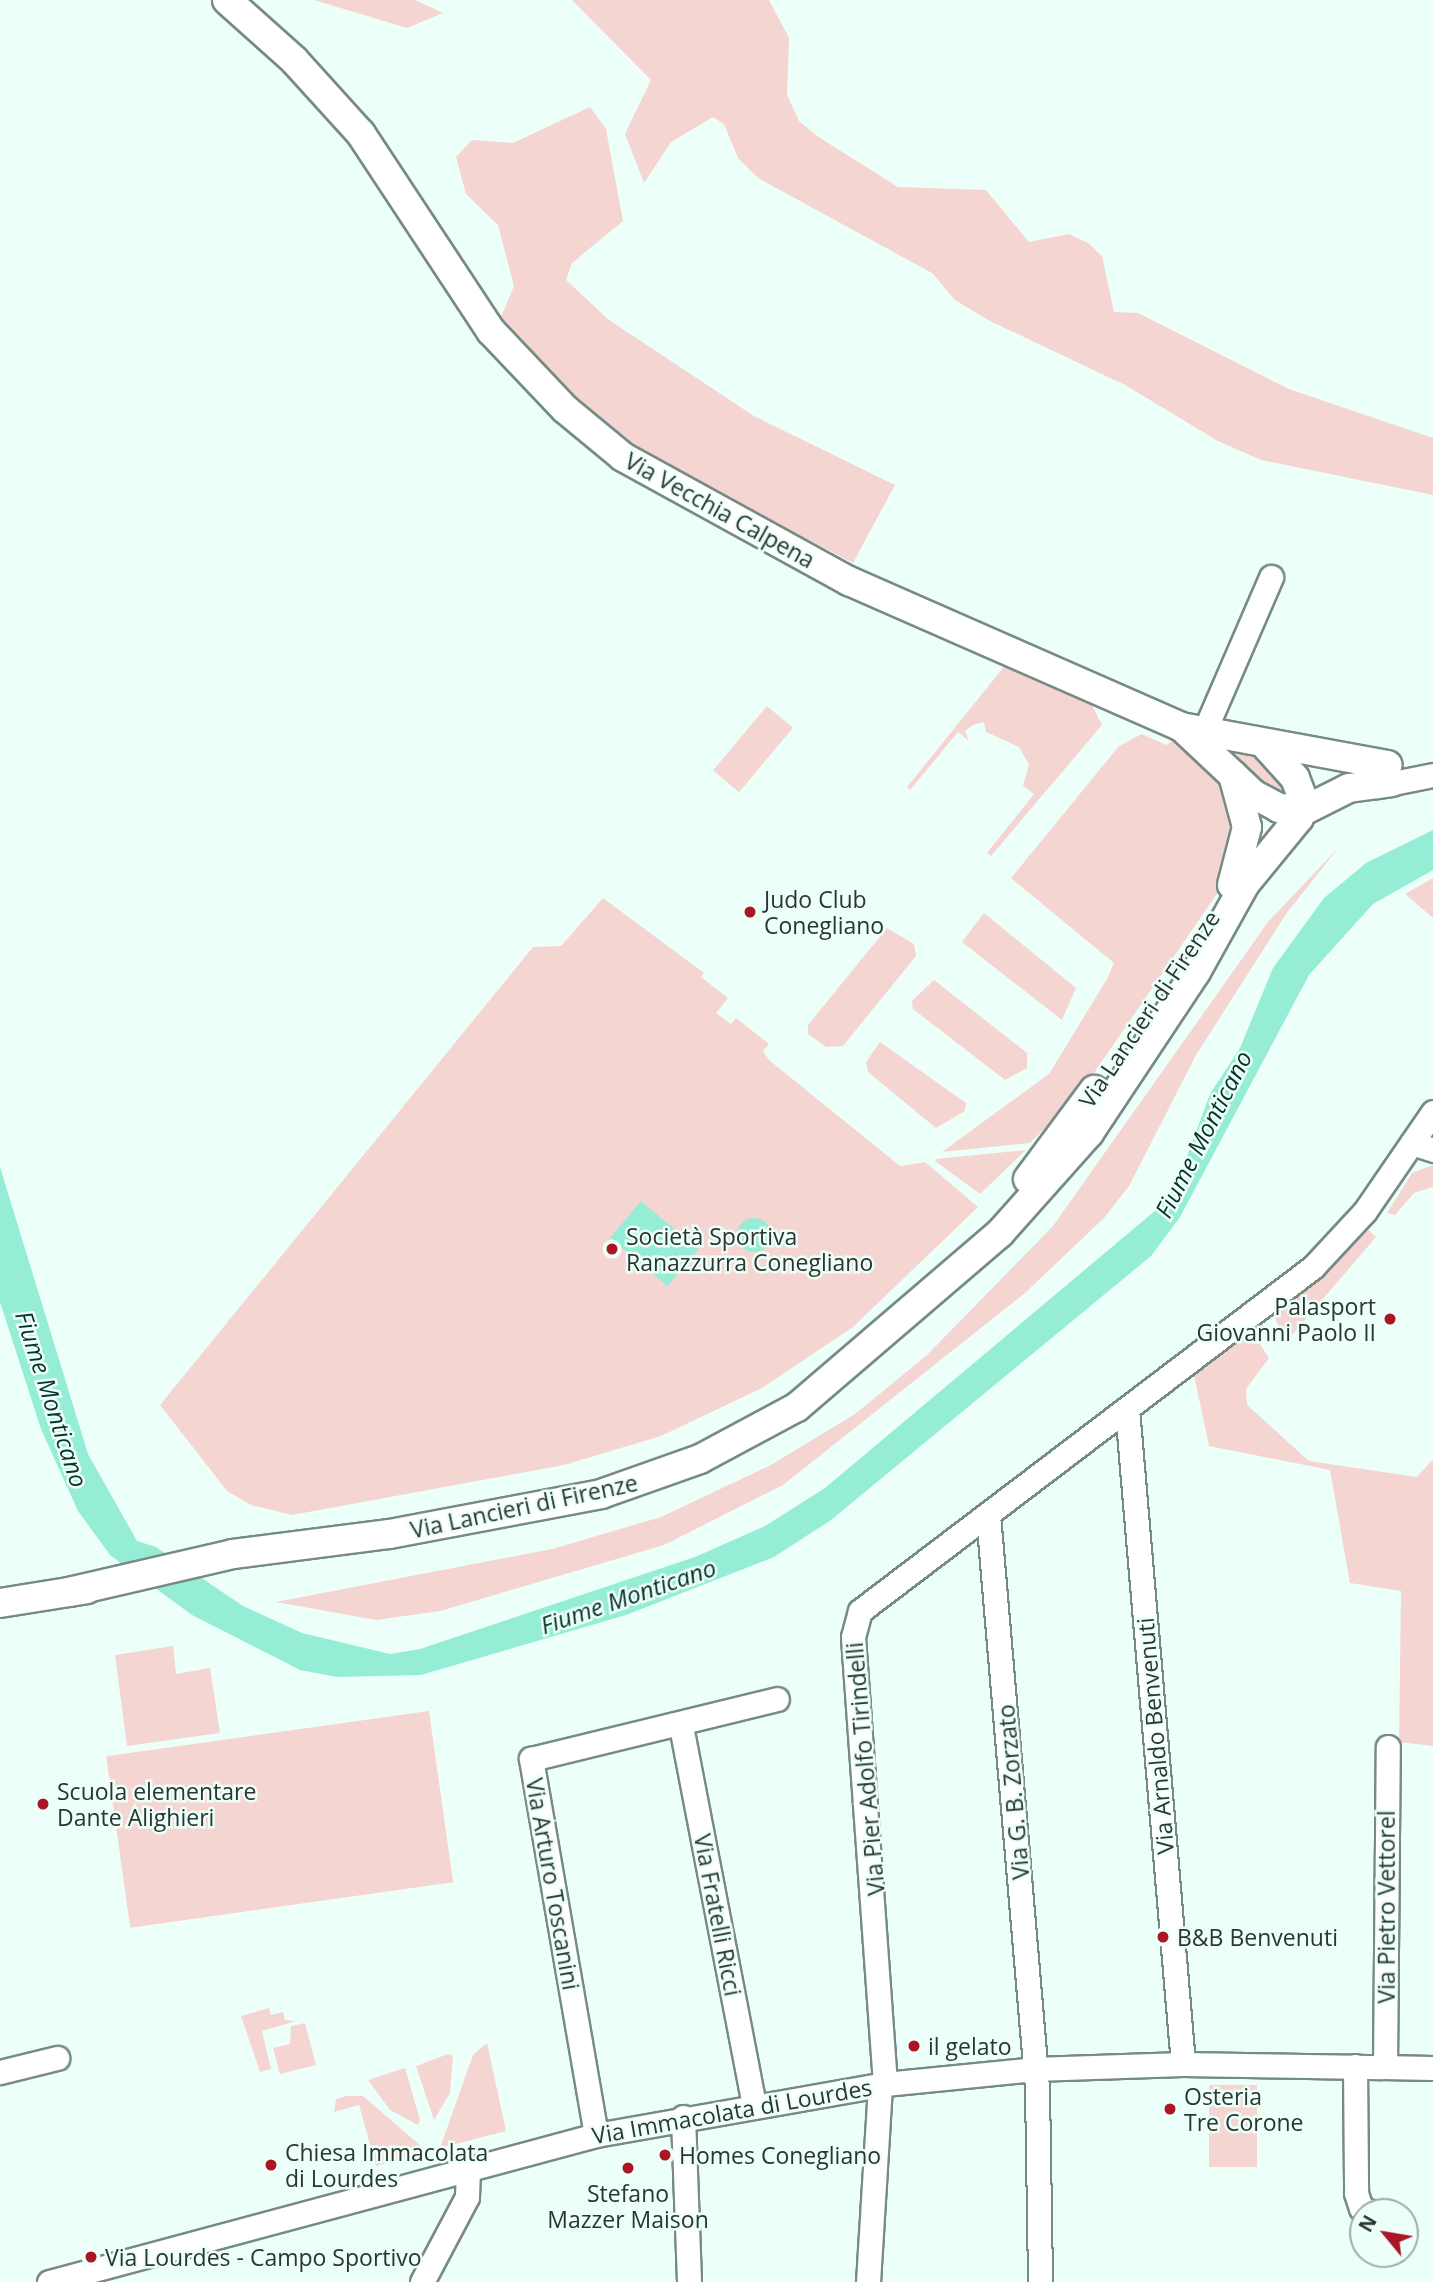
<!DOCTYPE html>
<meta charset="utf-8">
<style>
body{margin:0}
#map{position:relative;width:1433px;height:2282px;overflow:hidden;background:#edfff9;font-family:"Open Sans",sans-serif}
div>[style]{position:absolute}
.green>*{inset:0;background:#f5d5d2;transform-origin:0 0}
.water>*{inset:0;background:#96edd5;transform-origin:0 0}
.round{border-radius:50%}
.roads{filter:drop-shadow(2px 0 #778b85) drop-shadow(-2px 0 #778b85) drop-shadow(0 2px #778b85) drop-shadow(0 -2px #778b85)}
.minor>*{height:23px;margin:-11.5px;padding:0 11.5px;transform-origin:11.5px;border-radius:11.5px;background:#fff}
.major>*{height:28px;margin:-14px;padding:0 14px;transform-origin:14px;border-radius:14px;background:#fff}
.dots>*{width:19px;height:19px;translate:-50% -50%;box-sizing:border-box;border:4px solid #edfff9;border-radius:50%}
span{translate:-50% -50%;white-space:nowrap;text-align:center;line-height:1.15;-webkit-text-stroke:5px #edfff9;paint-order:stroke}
.street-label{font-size:23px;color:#2c3532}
.poi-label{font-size:23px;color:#2c3532}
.left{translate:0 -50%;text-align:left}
.right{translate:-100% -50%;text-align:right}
.water-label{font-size:24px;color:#083229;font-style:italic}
.north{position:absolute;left:1349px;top:2198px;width:70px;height:70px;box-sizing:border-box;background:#edfff9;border:2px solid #a0aea9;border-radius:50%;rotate:300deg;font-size:19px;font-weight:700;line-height:28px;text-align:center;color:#2c3532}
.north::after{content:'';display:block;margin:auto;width:24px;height:32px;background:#ab1625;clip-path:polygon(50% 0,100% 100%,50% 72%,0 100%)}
</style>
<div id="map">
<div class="green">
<div style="clip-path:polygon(314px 0,415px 0,443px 13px,407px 28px)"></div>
<div style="clip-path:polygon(572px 0,769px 0,789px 38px,787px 95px,799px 121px,817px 136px,898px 187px,986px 190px,1029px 242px,1069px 234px,1088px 243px,1102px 256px,1114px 312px,1138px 313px,1289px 389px,1433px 438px,1433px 495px,1261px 460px,1218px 441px,1125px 385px,988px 320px,955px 300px,932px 273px,758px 178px,738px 158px,724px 124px,713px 117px,671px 142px,644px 183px,625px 134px,651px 80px)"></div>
<div style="clip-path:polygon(590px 107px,606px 129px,623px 221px,572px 263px,566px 280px,609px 320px,754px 416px,895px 485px,853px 563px,630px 446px,571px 401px,499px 322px,514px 286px,498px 225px,466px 194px,456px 157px,472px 140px,513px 143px)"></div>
<div style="clip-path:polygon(1007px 663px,1091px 703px,1102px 725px,991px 856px,987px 853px,1034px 794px,1023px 786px,1029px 765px,1019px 747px,986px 732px,984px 722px,973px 725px,965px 731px,969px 741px,958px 732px,910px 790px,907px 787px)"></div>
<div style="left:767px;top:706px;width:34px;height:84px;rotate:40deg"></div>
<div style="clip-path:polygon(1142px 734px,1166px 745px,1174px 740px,1210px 762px,1239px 811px,1225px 882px,1059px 1124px,1053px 1120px,1030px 1143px,942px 1152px,1049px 1074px,1107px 979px,1114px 963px,1011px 878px,1119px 746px)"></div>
<div style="clip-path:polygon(1237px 751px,1252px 751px,1291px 794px,1276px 797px,1238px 762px)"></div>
<div style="clip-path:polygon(1339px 847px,1286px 914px,1196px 1055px,1129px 1186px,1104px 1218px,1025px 1293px,783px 1485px,664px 1545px,440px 1611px,376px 1620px,276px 1602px,552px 1549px,661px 1517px,771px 1465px,855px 1414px,926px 1356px,1053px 1226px,1268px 922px)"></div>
<div style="clip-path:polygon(1433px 878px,1433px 918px,1405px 894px)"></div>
<div style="clip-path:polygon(603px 898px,704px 973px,701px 977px,728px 998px,716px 1013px,731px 1024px,736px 1018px,769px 1044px,763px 1051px,769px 1060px,900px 1166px,925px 1162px,978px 1207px,853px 1327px,762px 1388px,661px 1436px,564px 1465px,292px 1515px,251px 1505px,227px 1491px,160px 1405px,533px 947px,561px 946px)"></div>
<div style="clip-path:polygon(984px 913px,1076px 988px,1062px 1020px,962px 942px)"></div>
<div style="clip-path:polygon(887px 928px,914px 944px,916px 956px,843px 1046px,826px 1047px,808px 1034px,808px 1025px)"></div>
<div style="clip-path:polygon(934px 980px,1027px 1053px,1027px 1068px,1005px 1080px,913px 1009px,912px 1001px)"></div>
<div style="clip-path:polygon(880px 1042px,966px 1103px,965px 1111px,936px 1128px,868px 1072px,866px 1062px)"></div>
<div style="clip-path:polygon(1026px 1150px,980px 1194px,935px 1161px,936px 1159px)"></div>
<div style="clip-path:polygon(1433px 1165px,1433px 1187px,1414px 1193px,1395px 1215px,1387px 1213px,1412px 1173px)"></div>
<div style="clip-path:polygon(1369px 1230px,1376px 1237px,1292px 1335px,1282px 1334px,1274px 1315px)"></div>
<div style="clip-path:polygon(1247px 1335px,1254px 1335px,1269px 1358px,1246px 1389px,1247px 1405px,1309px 1461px,1417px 1477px,1433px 1459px,1433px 1746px,1399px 1742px,1401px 1591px,1350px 1583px,1330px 1470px,1209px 1446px,1194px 1375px)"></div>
<div style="clip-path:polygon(173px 1646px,176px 1674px,210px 1668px,220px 1733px,127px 1746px,115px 1655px)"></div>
<div style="left:429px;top:1711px;width:173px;height:326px;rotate:82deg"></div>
<div style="clip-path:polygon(269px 2008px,271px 2015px,283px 2012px,285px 2020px,296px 2021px,262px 2031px,271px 2069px,260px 2072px,241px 2016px)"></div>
<div style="clip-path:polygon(305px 2023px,316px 2065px,280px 2074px,273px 2048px,290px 2044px,291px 2026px)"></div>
<div style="clip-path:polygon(487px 2043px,506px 2131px,440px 2148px,473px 2055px)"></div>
<div style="clip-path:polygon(448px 2054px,453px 2056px,450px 2093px,434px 2120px,416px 2066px)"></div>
<div style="clip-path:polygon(405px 2068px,420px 2120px,418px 2125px,390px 2110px,368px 2080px)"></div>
<div style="left:1209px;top:2085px;width:48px;height:82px"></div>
<div style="clip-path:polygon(346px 2096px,363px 2096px,428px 2152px,376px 2166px,359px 2105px,334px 2112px,336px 2099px)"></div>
</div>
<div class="water">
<div style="clip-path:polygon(1433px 830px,1433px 870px,1373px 904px,1309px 975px,1180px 1217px,1151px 1256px,831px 1520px,774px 1557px,626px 1615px,421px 1675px,337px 1677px,300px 1670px,192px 1615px,110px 1555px,78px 1511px,41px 1429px,0 1302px,0 1167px,88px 1454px,137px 1541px,156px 1547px,243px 1606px,302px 1633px,390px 1654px,420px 1649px,695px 1557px,765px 1526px,825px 1488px,1156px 1210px,1177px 1183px,1210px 1094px,1240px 1048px,1273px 968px,1324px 898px,1366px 863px)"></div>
<div style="left:641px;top:1201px;width:75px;height:48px;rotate:40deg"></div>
<div class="round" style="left:737px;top:1218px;width:34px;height:34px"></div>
</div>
<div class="roads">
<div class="minor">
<div style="left:1204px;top:732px;width:169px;rotate:-66.6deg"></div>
<div style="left:1378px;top:786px;width:56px;rotate:-11.3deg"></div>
<div style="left:1412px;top:1143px;width:22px;rotate:18deg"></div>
<div style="left:1127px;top:1409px;width:657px;rotate:85.11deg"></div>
<div style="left:988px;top:1515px;width:575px;rotate:85.11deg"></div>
<div style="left:1037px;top:2088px;width:194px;rotate:89.1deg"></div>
<div style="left:681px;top:1726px;width:385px;rotate:79.1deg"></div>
<div style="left:1355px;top:2066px;width:127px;rotate:89.5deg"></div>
<div style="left:1356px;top:2193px;width:16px;rotate:72deg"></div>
<div style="left:1361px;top:2208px;width:11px;rotate:22deg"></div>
<div style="left:1385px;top:2067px;width:320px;rotate:-89.5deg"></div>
<div style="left:0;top:2072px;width:59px;rotate:-13.8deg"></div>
<div style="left:885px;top:2084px;width:448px;rotate:-94.1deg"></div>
<div style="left:853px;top:1637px;width:27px;rotate:-75deg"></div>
<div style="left:860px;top:1611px;width:569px;rotate:-37.21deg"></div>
<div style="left:1313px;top:1267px;width:76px;rotate:-47.1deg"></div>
<div style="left:1365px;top:1211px;width:120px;rotate:-55.5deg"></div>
<div style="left:683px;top:2117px;width:165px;rotate:87.9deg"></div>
<div style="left:596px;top:2135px;width:382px;rotate:-99.8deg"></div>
<div style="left:531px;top:1759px;width:253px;rotate:-13.7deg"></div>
<div style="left:49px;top:2282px;width:566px;rotate:-15.04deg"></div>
<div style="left:596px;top:2135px;width:293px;rotate:-10deg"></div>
<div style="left:885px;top:2084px;width:150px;rotate:-5.7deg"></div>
<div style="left:1034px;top:2069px;width:149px;rotate:-1.9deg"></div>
<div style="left:1183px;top:2064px;width:250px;rotate:0.9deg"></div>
<div style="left:422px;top:2282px;width:96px;rotate:-62.1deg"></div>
<div style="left:467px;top:2197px;width:28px;rotate:-88deg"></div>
<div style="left:868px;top:2282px;width:197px;rotate:-86.5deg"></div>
</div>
<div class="major">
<div style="left:227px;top:0;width:90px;rotate:41.8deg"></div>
<div style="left:294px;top:60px;width:100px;rotate:47.8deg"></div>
<div style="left:361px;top:134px;width:236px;rotate:56.6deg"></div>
<div style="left:491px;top:331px;width:108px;rotate:46.5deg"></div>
<div style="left:565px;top:409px;width:75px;rotate:39.6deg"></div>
<div style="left:623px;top:457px;width:258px;rotate:28.8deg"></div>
<div style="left:849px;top:581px;width:363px;rotate:23.7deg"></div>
<div style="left:1181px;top:727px;width:210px;rotate:10.4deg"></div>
<div style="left:1186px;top:731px;width:92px;rotate:43.2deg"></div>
<div style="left:1253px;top:794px;width:30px;rotate:28deg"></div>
<div style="left:1279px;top:808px;width:26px;rotate:4deg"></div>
<div style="left:1305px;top:810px;width:49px;rotate:-26.6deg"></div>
<div style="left:1349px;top:788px;width:43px;rotate:-7.9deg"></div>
<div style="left:1232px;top:885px;width:60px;rotate:-75.5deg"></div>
<div style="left:1247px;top:827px;width:54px;rotate:-105.1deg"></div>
<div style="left:1028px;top:1179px;width:111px;rotate:-53.4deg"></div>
<div style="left:69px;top:1592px;width:168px;rotate:-13deg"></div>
<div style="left:233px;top:1554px;width:158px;rotate:-7.3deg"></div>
<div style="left:390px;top:1534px;width:215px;rotate:-10.7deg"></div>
<div style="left:601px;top:1494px;width:105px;rotate:-19.5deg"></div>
<div style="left:700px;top:1459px;width:110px;rotate:-28.2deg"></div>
<div style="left:797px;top:1407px;width:267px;rotate:-40.6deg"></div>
<div style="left:1000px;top:1233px;width:134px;rotate:-48.3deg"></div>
<div style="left:1089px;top:1133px;width:193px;rotate:-56.4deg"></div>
<div style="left:1196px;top:972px;width:101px;rotate:-60.9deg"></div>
<div style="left:1245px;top:884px;width:85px;rotate:-50.7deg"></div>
<div style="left:1299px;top:818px;width:19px;rotate:-78deg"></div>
<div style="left:1303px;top:799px;width:22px;rotate:-111deg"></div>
<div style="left:1295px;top:778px;width:43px;rotate:-132.2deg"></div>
<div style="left:0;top:1603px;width:88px;rotate:-9.1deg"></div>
</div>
</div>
<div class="dots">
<div style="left:750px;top:912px;background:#ab1625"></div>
<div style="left:612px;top:1249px;background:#ab1625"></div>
<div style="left:1390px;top:1319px;background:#ab1625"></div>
<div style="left:43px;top:1804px;background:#ab1625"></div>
<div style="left:1163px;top:1937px;background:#ab1625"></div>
<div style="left:914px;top:2046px;background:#ab1625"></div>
<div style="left:1170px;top:2109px;background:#ab1625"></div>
<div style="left:665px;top:2155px;background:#ab1625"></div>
<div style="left:271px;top:2165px;background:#ab1625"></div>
<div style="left:628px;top:2168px;background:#ab1625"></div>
<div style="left:91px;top:2257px;background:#ab1625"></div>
</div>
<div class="street-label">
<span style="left:720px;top:510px;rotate:29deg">Via Vecchia Calpena</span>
<span style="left:1149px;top:1009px;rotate:-56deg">Via Lancieri di Firenze</span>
<span style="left:524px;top:1506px;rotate:-12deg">Via Lancieri di Firenze</span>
<span style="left:1155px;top:1736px;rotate:-95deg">Via Arnaldo Benvenuti</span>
<span style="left:865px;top:1769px;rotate:-95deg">Via Pier Adolfo Tirindelli</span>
<span style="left:1013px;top:1792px;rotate:-95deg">Via G. B. Zorzato</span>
<span style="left:553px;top:1884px;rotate:80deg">Via Arturo Toscanini</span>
<span style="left:1386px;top:1907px;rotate:-90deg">Via Pietro Vettorel</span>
<span style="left:718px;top:1915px;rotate:79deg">Via Fratelli Ricci</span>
<span style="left:732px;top:2111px;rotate:-10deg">Via Immacolata di Lourdes</span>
</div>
<div class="poi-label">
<span class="left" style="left:764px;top:912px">Judo Club<br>Conegliano</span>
<span class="left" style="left:626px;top:1249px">Società Sportiva<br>Ranazzurra Conegliano</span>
<span class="right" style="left:1376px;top:1319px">Palasport<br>Giovanni Paolo II</span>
<span class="left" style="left:57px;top:1804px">Scuola elementare<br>Dante Alighieri</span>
<span class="left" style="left:1177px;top:1937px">B&amp;B Benvenuti</span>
<span class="left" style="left:928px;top:2046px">il gelato</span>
<span class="left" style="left:1184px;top:2109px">Osteria<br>Tre Corone</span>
<span class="left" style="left:285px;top:2165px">Chiesa Immacolata<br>di Lourdes</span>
<span class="left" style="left:679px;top:2155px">Homes Conegliano</span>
<span style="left:628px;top:2206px">Stefano<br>Mazzer Maison</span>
<span class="left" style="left:105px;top:2257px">Via Lourdes - Campo Sportivo</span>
</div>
<div class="water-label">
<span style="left:1203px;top:1134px;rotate:-63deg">Fiume Monticano</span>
<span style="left:52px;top:1399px;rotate:72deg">Fiume Monticano</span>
<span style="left:628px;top:1596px;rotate:-19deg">Fiume Monticano</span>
</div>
<div class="north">N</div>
</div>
